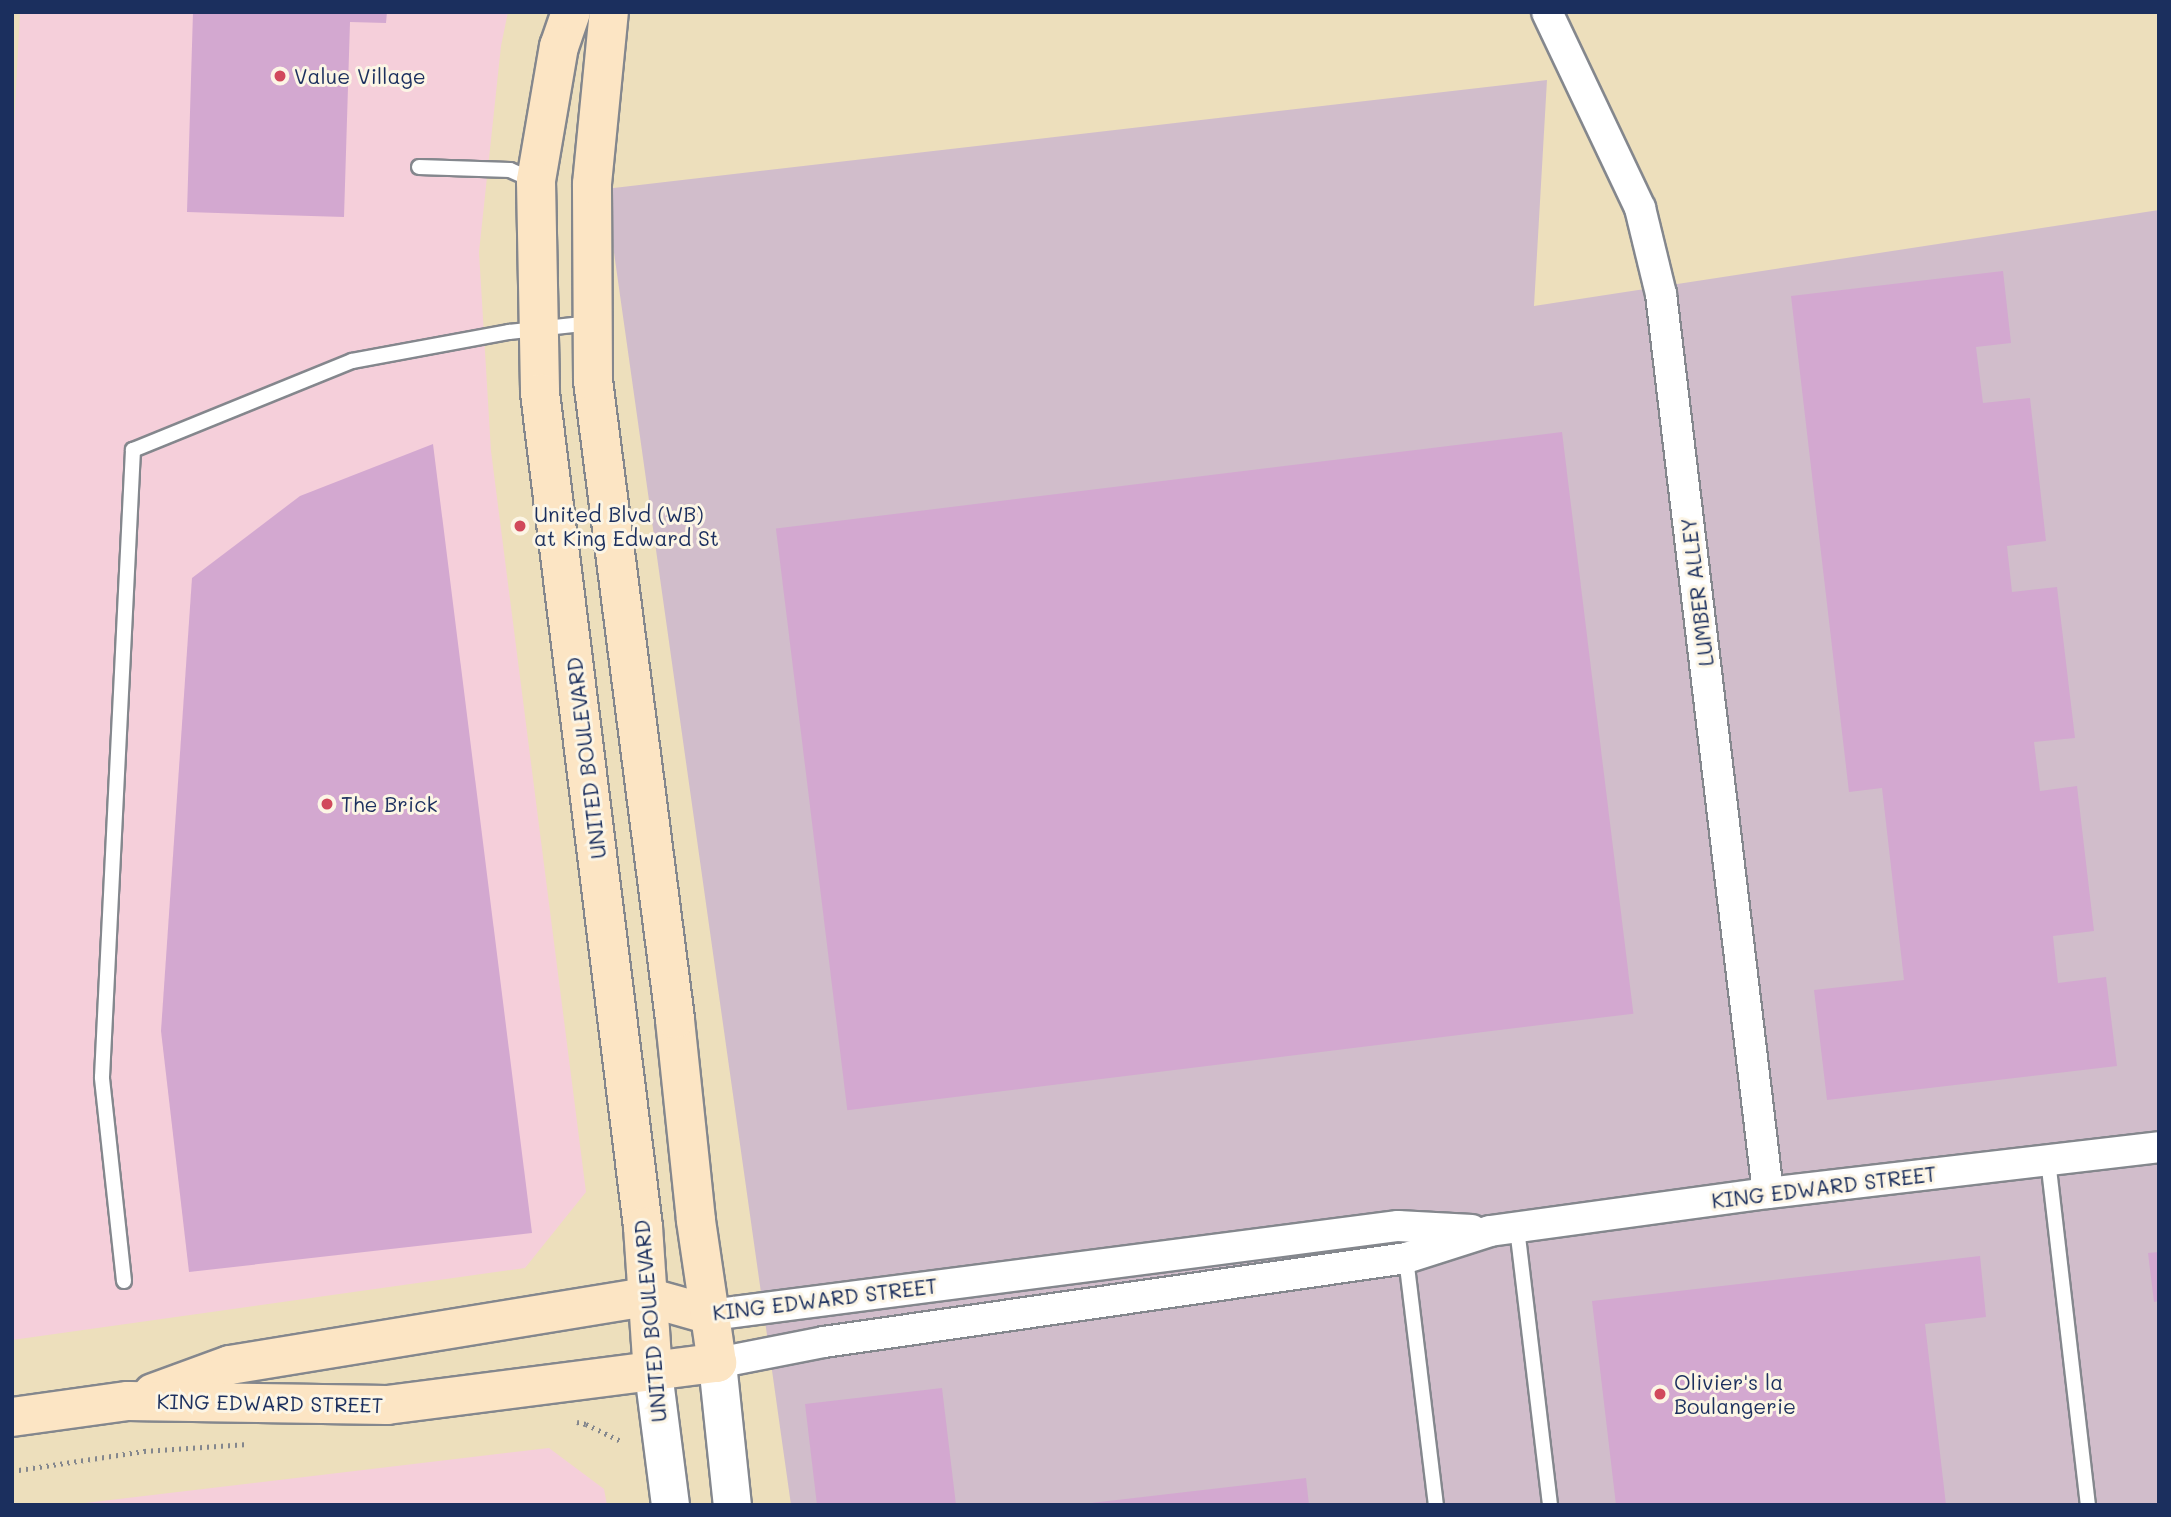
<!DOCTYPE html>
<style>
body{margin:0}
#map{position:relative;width:2171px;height:1517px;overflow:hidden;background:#eddfbc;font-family:Mali,sans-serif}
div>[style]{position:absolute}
.built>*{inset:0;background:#f5cfda}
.industrial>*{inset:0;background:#d1bdcb}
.building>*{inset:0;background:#d3a8d0;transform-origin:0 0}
.path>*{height:4.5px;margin-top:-2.25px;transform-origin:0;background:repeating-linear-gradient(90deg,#84878d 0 2px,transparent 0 7px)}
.roads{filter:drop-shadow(2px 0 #84878d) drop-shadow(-2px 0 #84878d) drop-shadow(0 2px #84878d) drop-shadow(0 -2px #84878d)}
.service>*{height:14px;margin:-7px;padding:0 7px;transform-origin:7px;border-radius:7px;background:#fff}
.minor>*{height:30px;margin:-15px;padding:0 15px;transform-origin:15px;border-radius:15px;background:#fff}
.tertiary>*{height:37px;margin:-18.5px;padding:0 18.5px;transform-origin:18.5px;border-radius:18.5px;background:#fff}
.secondary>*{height:38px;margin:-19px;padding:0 19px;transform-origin:19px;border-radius:19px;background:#fce5c4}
.dots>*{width:19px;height:19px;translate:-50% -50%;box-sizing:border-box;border:4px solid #fcf5e5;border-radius:50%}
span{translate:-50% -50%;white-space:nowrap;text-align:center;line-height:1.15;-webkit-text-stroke:6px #fcf5e5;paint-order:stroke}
.poi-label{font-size:21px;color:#1b2f5e}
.left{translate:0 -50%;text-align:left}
.street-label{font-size:21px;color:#1b2f5e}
.frame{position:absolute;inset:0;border:14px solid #1b2f5e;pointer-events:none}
</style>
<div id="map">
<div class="built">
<div style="clip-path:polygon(20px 12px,508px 12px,501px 46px,479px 252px,491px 451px,586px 1192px,525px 1268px,12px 1340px,12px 163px)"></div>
<div style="clip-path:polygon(549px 1448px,604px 1489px,607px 1505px,68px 1505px)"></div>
</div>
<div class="industrial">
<div style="clip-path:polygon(1547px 80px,1534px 306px,2159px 210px,2159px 1505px,791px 1505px,605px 189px)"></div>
</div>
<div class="building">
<div style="clip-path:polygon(193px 12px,387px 12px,386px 23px,350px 22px,344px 217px,187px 212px)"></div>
<div style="clip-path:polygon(2003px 271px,2011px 343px,1976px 347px,1983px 403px,2030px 398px,2046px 541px,2007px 546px,2012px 592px,2057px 587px,2075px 738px,2034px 742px,2040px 791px,2077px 786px,2094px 931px,2053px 936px,2058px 983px,2106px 977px,2117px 1066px,1827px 1100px,1814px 990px,1904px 980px,1882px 788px,1849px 792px,1791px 296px)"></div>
<div style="left:1562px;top:432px;width:586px;height:792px;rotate:83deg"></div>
<div style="clip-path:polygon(433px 444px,532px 1233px,189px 1272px,161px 1031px,192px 578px,300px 496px)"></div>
<div style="clip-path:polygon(2159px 1252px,2159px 1301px,2154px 1302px,2148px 1253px)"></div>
<div style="clip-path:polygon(1980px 1256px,1986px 1317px,1925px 1324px,1946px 1505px,1616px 1505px,1592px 1301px)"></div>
<div style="clip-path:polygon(942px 1388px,956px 1505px,817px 1505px,805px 1404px)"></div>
<div style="clip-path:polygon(1306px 1478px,1309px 1505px,1092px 1505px,1091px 1503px)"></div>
</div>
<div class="path">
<div style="left:577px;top:1422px;width:9px;rotate:13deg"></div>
<div style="left:586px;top:1424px;width:41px;rotate:25.9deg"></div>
<div style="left:12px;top:1471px;width:134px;rotate:-8.6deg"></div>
<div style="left:144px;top:1451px;width:104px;rotate:-3.9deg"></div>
</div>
<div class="roads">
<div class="service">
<div style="left:419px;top:167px;width:91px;rotate:1.9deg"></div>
<div style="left:510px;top:170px;width:27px;rotate:24deg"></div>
<div style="left:2048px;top:1160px;width:347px;rotate:83.4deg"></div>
<div style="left:1517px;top:1228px;width:279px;rotate:83.2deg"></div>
<div style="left:1406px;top:1258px;width:249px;rotate:83.1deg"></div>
<div style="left:124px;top:1281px;width:205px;rotate:-96.2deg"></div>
<div style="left:102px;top:1077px;width:628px;rotate:-87.17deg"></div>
<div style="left:133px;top:450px;width:236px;rotate:-22.1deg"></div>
<div style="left:352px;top:361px;width:160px;rotate:-10.5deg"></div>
<div style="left:509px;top:332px;width:83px;rotate:-6.2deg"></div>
</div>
<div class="minor">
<div style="left:1547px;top:12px;width:217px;rotate:64.6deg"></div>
<div style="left:1640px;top:208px;width:89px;rotate:76.3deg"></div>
<div style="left:1661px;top:294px;width:905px;rotate:83.21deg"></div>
<div style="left:711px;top:1315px;width:693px;rotate:-7.38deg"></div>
<div style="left:1398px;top:1226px;width:74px;rotate:3.1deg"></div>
<div style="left:717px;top:1363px;width:109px;rotate:-11.1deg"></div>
<div style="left:824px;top:1342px;width:588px;rotate:-8.21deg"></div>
<div style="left:1406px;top:1258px;width:88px;rotate:-17.8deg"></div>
<div style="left:1490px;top:1231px;width:281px;rotate:-7.8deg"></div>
<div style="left:1768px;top:1193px;width:394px;rotate:-6.7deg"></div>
</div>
<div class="tertiary">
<div style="left:717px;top:1363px;width:143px;rotate:84deg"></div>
<div style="left:653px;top:1372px;width:134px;rotate:82.7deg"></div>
</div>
<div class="secondary">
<div style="left:571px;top:12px;width:36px;rotate:109deg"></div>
<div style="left:559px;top:46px;width:137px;rotate:99.7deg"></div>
<div style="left:536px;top:181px;width:212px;rotate:88.9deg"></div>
<div style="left:540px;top:393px;width:840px;rotate:82.96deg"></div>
<div style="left:643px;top:1227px;width:145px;rotate:86.1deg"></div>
<div style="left:153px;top:1393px;width:82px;rotate:-20deg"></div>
<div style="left:230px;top:1365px;width:423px;rotate:-9.3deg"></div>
<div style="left:647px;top:1297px;width:66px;rotate:15.7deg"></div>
<div style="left:12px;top:1417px;width:117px;rotate:-7.9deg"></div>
<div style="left:128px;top:1401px;width:259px;rotate:0.9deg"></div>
<div style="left:387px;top:1405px;width:333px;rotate:-7.3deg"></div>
<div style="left:717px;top:1363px;width:145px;rotate:-98.4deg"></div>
<div style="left:696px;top:1220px;width:202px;rotate:-96deg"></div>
<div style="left:675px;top:1019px;width:643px;rotate:-97.32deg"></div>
<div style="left:593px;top:381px;width:197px;rotate:-90.3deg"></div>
<div style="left:592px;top:184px;width:173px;rotate:-84.4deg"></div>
</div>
</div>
<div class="dots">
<div style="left:280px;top:76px;background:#d1495b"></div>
<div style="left:520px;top:526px;background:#d1495b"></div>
<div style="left:327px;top:804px;background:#d1495b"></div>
<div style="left:1660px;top:1394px;background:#d1495b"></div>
</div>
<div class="poi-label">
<span class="left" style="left:294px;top:76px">Value Village</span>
<span class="left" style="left:534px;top:526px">United Blvd (WB)<br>at King Edward St</span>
<span class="left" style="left:341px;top:804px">The Brick</span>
<span class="left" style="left:1674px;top:1394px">Olivier's la<br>Boulangerie</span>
</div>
<div class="street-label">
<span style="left:1697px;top:592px;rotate:-97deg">LUMBER ALLEY</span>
<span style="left:586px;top:758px;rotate:-97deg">UNITED BOULEVARD</span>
<span style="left:1824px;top:1187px;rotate:-7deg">KING EDWARD STREET</span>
<span style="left:825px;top:1299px;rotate:-7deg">KING EDWARD STREET</span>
<span style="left:650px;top:1321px;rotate:-95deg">UNITED BOULEVARD</span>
<span style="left:270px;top:1403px;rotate:1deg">KING EDWARD STREET</span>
</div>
<div class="frame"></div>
</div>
